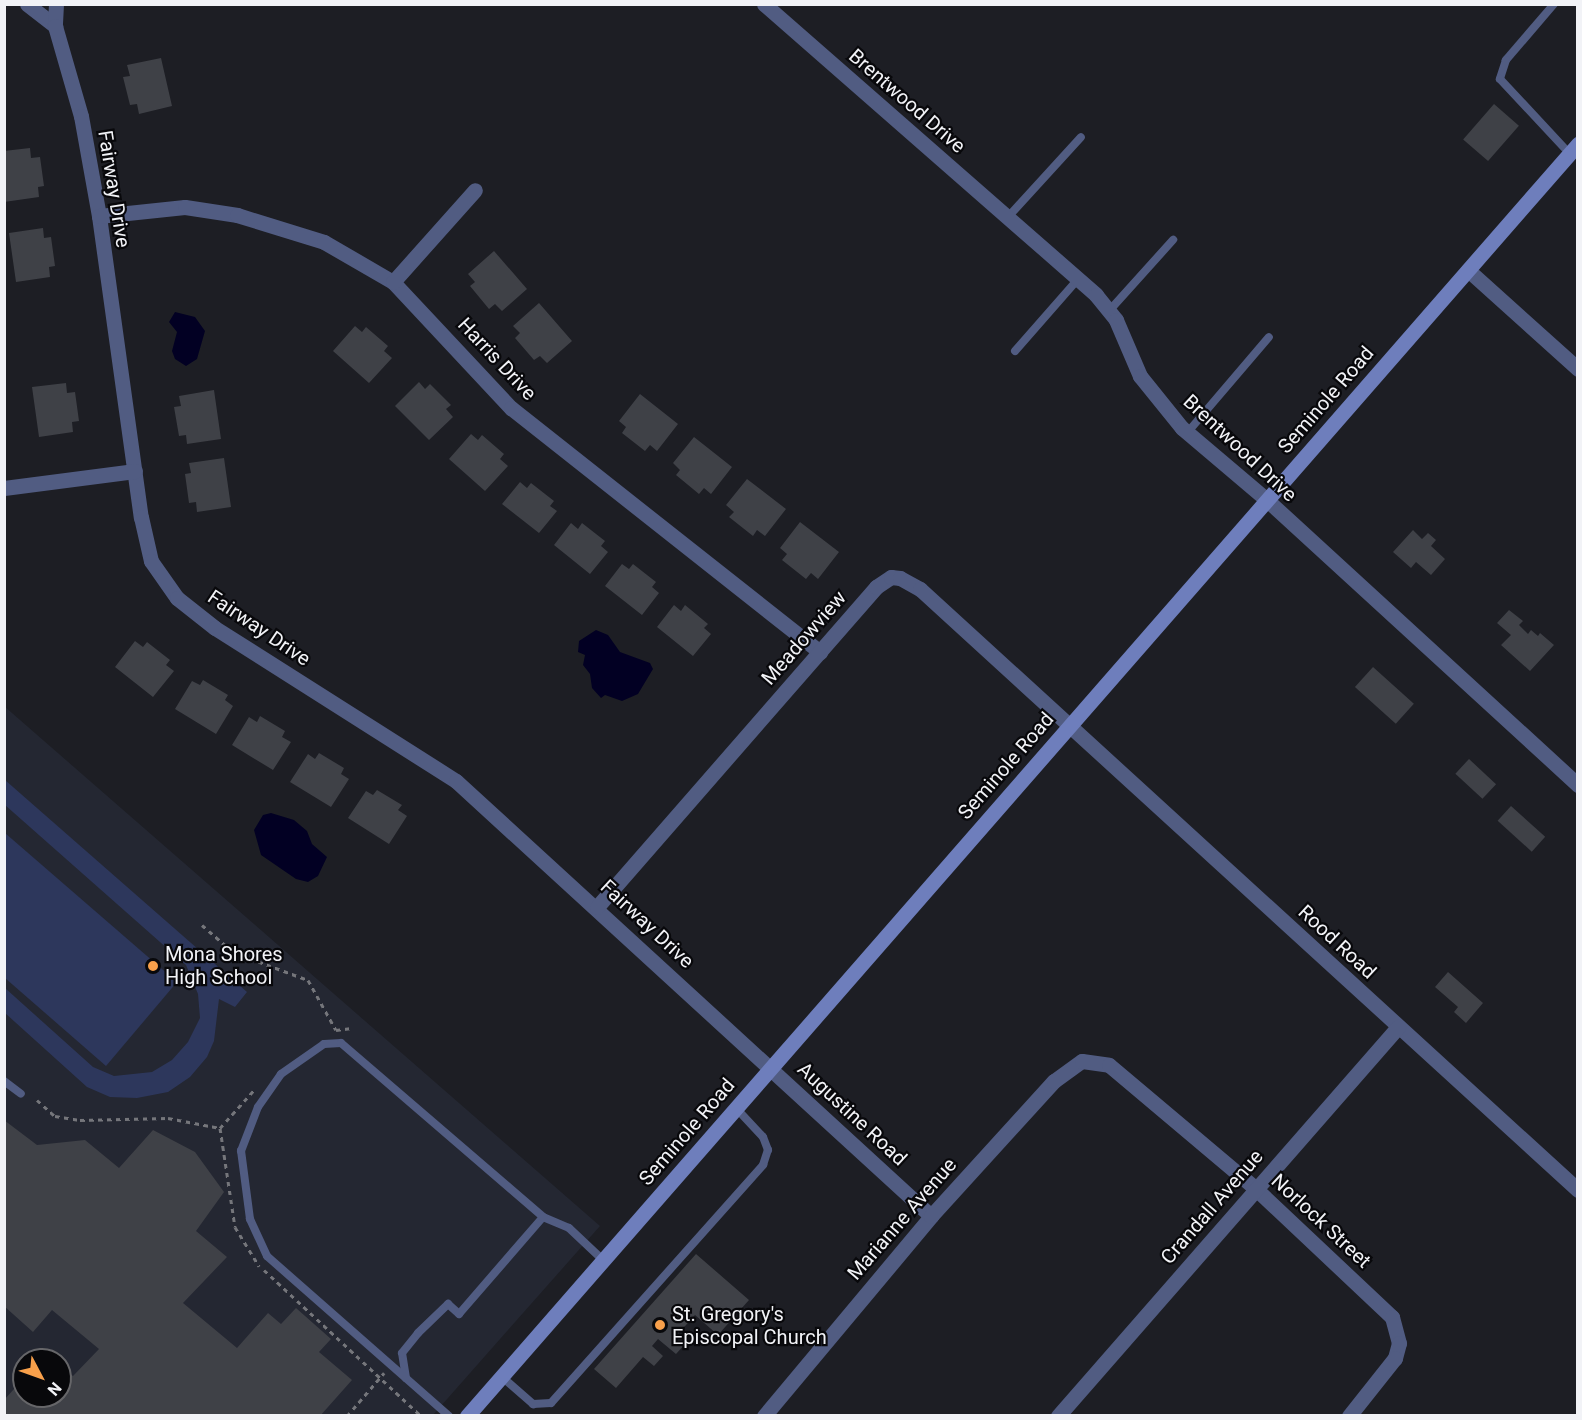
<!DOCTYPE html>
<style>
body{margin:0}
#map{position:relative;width:1582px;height:1420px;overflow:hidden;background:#1d1e24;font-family:Roboto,sans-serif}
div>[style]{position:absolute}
.built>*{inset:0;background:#242732}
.green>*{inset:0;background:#2d375c}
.water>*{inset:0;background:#020023}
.building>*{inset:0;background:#3f4147;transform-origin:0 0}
.path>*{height:3px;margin-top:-1.5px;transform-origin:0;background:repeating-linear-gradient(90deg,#75767b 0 4.5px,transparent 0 9px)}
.lane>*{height:8px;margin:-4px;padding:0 4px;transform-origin:4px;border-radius:4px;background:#515c82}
.street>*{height:15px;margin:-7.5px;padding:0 7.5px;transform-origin:7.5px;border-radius:7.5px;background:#515c82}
.secondary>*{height:15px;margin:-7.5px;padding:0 7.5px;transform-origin:7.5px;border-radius:7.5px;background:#6e7ebc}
.dots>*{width:16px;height:16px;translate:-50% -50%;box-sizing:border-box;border:3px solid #08080b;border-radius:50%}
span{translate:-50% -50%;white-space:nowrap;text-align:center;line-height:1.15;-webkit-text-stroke:4.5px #08080b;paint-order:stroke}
.street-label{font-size:20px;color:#f2f3f7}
.poi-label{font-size:20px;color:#f2f3f7}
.left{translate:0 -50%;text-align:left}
.frame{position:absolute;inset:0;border:6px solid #f2f3f7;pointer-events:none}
.north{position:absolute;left:12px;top:1348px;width:60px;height:60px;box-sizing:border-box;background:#08080b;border:2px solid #666669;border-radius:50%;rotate:131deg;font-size:16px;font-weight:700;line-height:24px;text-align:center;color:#f2f3f7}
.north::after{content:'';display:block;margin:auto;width:21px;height:27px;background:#f8a04b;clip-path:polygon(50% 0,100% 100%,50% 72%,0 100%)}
</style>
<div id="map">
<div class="built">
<div style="clip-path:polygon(evenodd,4px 706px,600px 1226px,433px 1415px,5px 1415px,4px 706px,24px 1360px,60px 1360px,60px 1396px,24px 1396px,24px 1360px)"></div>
</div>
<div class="green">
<div style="clip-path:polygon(5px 780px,247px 992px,235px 1007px,219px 999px,214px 1041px,207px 1057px,190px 1077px,168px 1092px,137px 1098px,110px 1097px,87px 1087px,5px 1013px,5px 988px,93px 1067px,114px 1076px,152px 1072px,172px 1060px,188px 1042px,200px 1018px,198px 994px,186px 965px,5px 805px)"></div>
<div style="clip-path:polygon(5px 833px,177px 982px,106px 1066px,5px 978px)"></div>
</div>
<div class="water">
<div style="clip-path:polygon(175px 312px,195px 317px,205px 331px,197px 359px,186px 366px,175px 359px,172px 351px,177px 332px,169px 322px)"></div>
<div style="clip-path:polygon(596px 630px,608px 635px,620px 652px,650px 663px,653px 669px,638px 694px,622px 701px,605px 695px,601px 698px,592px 688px,590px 674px,583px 665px,585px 655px,578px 652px,579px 641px)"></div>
<div style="clip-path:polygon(271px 813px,294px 820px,307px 831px,312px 844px,327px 857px,318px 876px,308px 882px,296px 879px,261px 855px,254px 830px,263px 815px)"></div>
</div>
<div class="building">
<div style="clip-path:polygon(161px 58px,172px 106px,139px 114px,137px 104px,130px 105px,123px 77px,130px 76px,127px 65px)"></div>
<div style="left:1494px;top:104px;width:33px;height:47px;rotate:41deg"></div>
<div style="clip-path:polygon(30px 148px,31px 158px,40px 157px,44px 186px,38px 187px,39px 197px,4px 202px,4px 151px)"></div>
<div style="clip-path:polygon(43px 228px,44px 238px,51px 237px,55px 266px,49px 267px,50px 277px,16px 282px,9px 233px)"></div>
<div style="clip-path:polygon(494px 251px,527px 289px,502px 311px,495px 304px,489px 309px,470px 286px,475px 282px,468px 274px)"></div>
<div style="clip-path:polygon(539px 303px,572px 341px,547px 363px,540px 356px,534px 360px,515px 338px,520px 333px,513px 326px)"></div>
<div style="clip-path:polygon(355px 326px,362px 332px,366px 327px,388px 346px,384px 351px,392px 358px,369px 383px,333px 351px)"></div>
<div style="clip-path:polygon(419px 382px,425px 389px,430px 384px,451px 405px,446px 409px,453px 417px,429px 440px,395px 406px)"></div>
<div style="clip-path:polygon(66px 383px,67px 393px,75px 392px,79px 421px,72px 422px,73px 432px,39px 437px,32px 387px)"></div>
<div style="clip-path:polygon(214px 390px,221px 439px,187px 444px,186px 435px,179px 436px,174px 407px,181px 406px,179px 396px)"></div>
<div style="clip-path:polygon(640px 394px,678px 424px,657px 451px,650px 445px,645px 451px,622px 433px,626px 427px,619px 421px)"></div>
<div style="clip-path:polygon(471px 434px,478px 440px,482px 435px,504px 454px,500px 459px,508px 466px,485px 491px,449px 459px)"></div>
<div style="clip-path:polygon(694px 437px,732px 467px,711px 494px,704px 488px,699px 494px,676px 475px,680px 470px,673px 463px)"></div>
<div style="clip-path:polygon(224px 458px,231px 507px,197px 512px,196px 502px,189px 503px,185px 474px,191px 473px,189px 463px)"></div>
<div style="clip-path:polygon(747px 479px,786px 509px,765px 536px,757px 530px,753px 536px,729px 517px,734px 512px,726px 505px)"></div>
<div style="clip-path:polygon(520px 482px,527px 488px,531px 483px,554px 501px,550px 506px,557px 511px,539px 533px,502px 504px)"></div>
<div style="clip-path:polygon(800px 522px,839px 552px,818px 579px,811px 573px,806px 579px,782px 560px,787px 554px,780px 548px)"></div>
<div style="clip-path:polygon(571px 523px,578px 529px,582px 523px,605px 541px,601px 546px,608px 552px,590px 574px,554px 545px)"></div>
<div style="clip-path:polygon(1413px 530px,1422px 539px,1428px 533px,1436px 540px,1431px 546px,1445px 559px,1431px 575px,1416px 562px,1411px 568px,1393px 552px)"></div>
<div style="clip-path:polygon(622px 564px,629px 569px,633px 564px,656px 582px,652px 587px,659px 593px,642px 615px,605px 586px)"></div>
<div style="clip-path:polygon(674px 605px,681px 611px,685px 605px,708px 624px,704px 628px,711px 634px,693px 656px,657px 627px)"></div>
<div style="clip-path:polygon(1509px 610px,1523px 621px,1519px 625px,1528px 634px,1531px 630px,1538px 636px,1540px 633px,1554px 645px,1530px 671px,1501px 645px,1511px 635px,1497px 623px)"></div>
<div style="clip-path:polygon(135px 641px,143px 647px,147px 642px,170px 660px,166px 665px,174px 671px,153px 697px,115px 667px)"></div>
<div style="left:1373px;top:667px;width:55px;height:27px;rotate:42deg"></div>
<div style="clip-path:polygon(203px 680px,228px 695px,225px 700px,233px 706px,216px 734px,175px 709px,192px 681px,200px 685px)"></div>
<div style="clip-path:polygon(260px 716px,285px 731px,282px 737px,291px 742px,273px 770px,232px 745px,249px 717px,257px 722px)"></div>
<div style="clip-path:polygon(319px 753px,344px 768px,341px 774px,349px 779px,331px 807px,290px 782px,308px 754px,315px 759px)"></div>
<div style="left:1469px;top:759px;width:37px;height:20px;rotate:43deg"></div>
<div style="clip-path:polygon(377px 790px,402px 805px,398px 810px,407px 816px,389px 844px,348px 818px,366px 791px,373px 795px)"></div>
<div style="left:1511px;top:806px;width:46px;height:20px;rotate:42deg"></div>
<div style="clip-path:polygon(1448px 972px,1483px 1003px,1466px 1023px,1454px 1012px,1458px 1007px,1435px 987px)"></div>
<div style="clip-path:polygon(4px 1120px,37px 1145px,85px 1140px,119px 1168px,153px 1130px,195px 1152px,224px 1192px,196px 1231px,227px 1257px,183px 1303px,237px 1348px,268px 1313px,281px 1324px,296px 1308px,331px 1339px,319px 1352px,352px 1380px,320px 1416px,4px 1416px,4px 1400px,24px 1378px,24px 1396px,60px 1396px,60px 1367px,73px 1376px,99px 1349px,52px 1310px,33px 1332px,4px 1306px)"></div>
<div style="clip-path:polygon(696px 1254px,749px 1300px,718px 1335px,695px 1315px,677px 1335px,686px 1343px,676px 1354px,658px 1339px,652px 1346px,663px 1356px,654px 1366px,643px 1357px,616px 1388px,594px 1369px)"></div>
</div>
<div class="path">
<div style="left:202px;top:925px;width:41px;rotate:41.1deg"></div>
<div style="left:233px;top:952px;width:80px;rotate:20.5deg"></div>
<div style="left:308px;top:980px;width:57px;rotate:60.8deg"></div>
<div style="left:336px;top:1030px;width:16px;rotate:-7deg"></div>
<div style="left:37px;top:1100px;width:24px;rotate:42deg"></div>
<div style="left:55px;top:1116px;width:25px;rotate:9deg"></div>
<div style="left:80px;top:1120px;width:88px;rotate:-1.3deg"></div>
<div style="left:168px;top:1118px;width:53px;rotate:10.9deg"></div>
<div style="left:220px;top:1128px;width:100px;rotate:81.4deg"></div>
<div style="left:235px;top:1227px;width:46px;rotate:58.4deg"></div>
<div style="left:220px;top:1128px;width:52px;rotate:-48.1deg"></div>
<div style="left:264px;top:1270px;width:214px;rotate:42.9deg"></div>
<div style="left:347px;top:1416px;width:57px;rotate:-49.3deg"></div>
</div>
<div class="lane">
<div style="left:1554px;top:4px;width:74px;rotate:130.6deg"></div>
<div style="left:1506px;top:60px;width:20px;rotate:108deg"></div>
<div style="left:1500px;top:79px;width:101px;rotate:47deg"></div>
<div style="left:1008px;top:217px;width:108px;rotate:-47.6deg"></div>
<div style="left:1109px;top:311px;width:96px;rotate:-48deg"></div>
<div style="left:1015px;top:351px;width:96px;rotate:-48.8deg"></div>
<div style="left:1187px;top:433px;width:126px;rotate:-49.5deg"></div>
<div style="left:4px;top:1081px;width:21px;rotate:37deg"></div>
<div style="left:501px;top:1376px;width:43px;rotate:41.2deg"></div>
<div style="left:533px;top:1404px;width:18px;rotate:-3deg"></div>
<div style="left:551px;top:1403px;width:319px;rotate:-48.3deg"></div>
<div style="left:763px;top:1165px;width:16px;rotate:-72deg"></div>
<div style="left:768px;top:1150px;width:14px;rotate:-111deg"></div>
<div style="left:763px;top:1137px;width:40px;rotate:-133deg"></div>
<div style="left:406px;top:1378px;width:25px;rotate:-99deg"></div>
<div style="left:402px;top:1353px;width:26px;rotate:-51deg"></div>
<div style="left:418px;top:1333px;width:42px;rotate:-44deg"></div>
<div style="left:448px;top:1304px;width:15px;rotate:42deg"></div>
<div style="left:459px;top:1314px;width:128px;rotate:-49.1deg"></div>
<div style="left:449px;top:1416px;width:242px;rotate:-138.7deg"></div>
<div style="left:267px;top:1256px;width:41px;rotate:-114.7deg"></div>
<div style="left:250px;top:1219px;width:69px;rotate:-97.5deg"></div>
<div style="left:241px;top:1151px;width:47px;rotate:-68.9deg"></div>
<div style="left:258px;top:1107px;width:40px;rotate:-55.1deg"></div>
<div style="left:281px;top:1074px;width:52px;rotate:-34.9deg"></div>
<div style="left:324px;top:1044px;width:17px;rotate:-3deg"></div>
<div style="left:341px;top:1043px;width:267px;rotate:40.7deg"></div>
<div style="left:543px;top:1217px;width:28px;rotate:23deg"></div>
<div style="left:569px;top:1228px;width:47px;rotate:43.3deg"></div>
</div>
<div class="street">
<div style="left:27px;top:4px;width:36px;rotate:38deg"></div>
<div style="left:56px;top:4px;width:22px;rotate:93deg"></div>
<div style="left:55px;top:26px;width:94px;rotate:73.9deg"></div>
<div style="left:81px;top:116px;width:102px;rotate:79.8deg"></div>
<div style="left:99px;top:216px;width:304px;rotate:82.1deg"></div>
<div style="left:141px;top:517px;width:45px;rotate:77.2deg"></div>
<div style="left:151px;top:561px;width:45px;rotate:54.9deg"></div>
<div style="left:177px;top:598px;width:48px;rotate:38.3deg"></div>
<div style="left:215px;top:628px;width:285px;rotate:32.4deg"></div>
<div style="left:456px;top:781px;width:644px;rotate:42.48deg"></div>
<div style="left:764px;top:4px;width:441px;rotate:41.2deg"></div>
<div style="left:1096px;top:295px;width:32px;rotate:51deg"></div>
<div style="left:1116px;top:320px;width:61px;rotate:66.8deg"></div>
<div style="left:1140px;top:376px;width:67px;rotate:51.1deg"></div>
<div style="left:1182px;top:428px;width:111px;rotate:40.3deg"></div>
<div style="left:1267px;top:500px;width:422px;rotate:42.5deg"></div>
<div style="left:99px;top:216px;width:86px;rotate:-6deg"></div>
<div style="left:185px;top:207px;width:53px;rotate:8.7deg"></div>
<div style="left:237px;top:215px;width:91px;rotate:17.2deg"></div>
<div style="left:324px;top:242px;width:80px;rotate:30.1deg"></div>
<div style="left:393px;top:282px;width:173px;rotate:46.9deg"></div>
<div style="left:511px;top:408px;width:394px;rotate:38.3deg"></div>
<div style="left:1468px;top:270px;width:148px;rotate:42deg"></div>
<div style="left:393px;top:282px;width:123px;rotate:-48.3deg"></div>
<div style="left:4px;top:488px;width:132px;rotate:-7.4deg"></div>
<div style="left:597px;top:907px;width:425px;rotate:-48.9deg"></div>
<div style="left:876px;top:587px;width:18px;rotate:-34deg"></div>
<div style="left:891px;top:577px;width:9px;rotate:6deg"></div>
<div style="left:900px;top:578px;width:23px;rotate:29deg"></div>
<div style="left:920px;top:589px;width:891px;rotate:42.41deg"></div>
<div style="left:764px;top:1416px;width:261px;rotate:-50.1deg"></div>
<div style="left:931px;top:1216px;width:183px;rotate:-47.7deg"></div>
<div style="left:1054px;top:1081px;width:34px;rotate:-36deg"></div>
<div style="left:1082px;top:1061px;width:27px;rotate:8deg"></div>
<div style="left:1109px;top:1065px;width:192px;rotate:40.1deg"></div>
<div style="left:1256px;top:1189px;width:187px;rotate:43.3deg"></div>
<div style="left:1392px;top:1317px;width:27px;rotate:75deg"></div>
<div style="left:1399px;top:1343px;width:16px;rotate:105deg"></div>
<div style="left:1395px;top:1358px;width:74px;rotate:128.4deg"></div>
<div style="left:1058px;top:1416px;width:517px;rotate:-48.85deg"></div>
</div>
<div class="secondary">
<div style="left:467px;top:1416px;width:1689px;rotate:-48.87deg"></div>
</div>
<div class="dots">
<div style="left:153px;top:966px;background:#f8a04b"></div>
<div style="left:660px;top:1325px;background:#f8a04b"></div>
</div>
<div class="street-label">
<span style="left:907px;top:101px;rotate:41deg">Brentwood Drive</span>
<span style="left:114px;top:189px;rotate:81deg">Fairway Drive</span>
<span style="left:497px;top:359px;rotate:47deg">Harris Drive</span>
<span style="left:1326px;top:400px;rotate:-49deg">Seminole Road</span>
<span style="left:1240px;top:448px;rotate:43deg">Brentwood Drive</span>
<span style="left:259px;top:628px;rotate:34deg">Fairway Drive</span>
<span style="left:804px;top:638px;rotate:-49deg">Meadowview</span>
<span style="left:1006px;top:766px;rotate:-49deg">Seminole Road</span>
<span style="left:647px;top:924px;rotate:43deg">Fairway Drive</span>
<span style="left:1337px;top:942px;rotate:43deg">Rood Road</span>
<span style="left:852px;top:1114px;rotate:43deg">Augustine Road</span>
<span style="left:687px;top:1132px;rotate:-49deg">Seminole Road</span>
<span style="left:1212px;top:1207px;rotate:-49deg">Crandall Avenue</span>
<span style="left:902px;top:1219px;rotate:-49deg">Marianne Avenue</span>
<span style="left:1321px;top:1221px;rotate:43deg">Norlock Street</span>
</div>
<div class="poi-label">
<span class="left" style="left:165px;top:966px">Mona Shores<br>High School</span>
<span class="left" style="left:672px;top:1326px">St. Gregory's<br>Episcopal Church</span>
</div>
<div class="frame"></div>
<div class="north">N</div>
</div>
